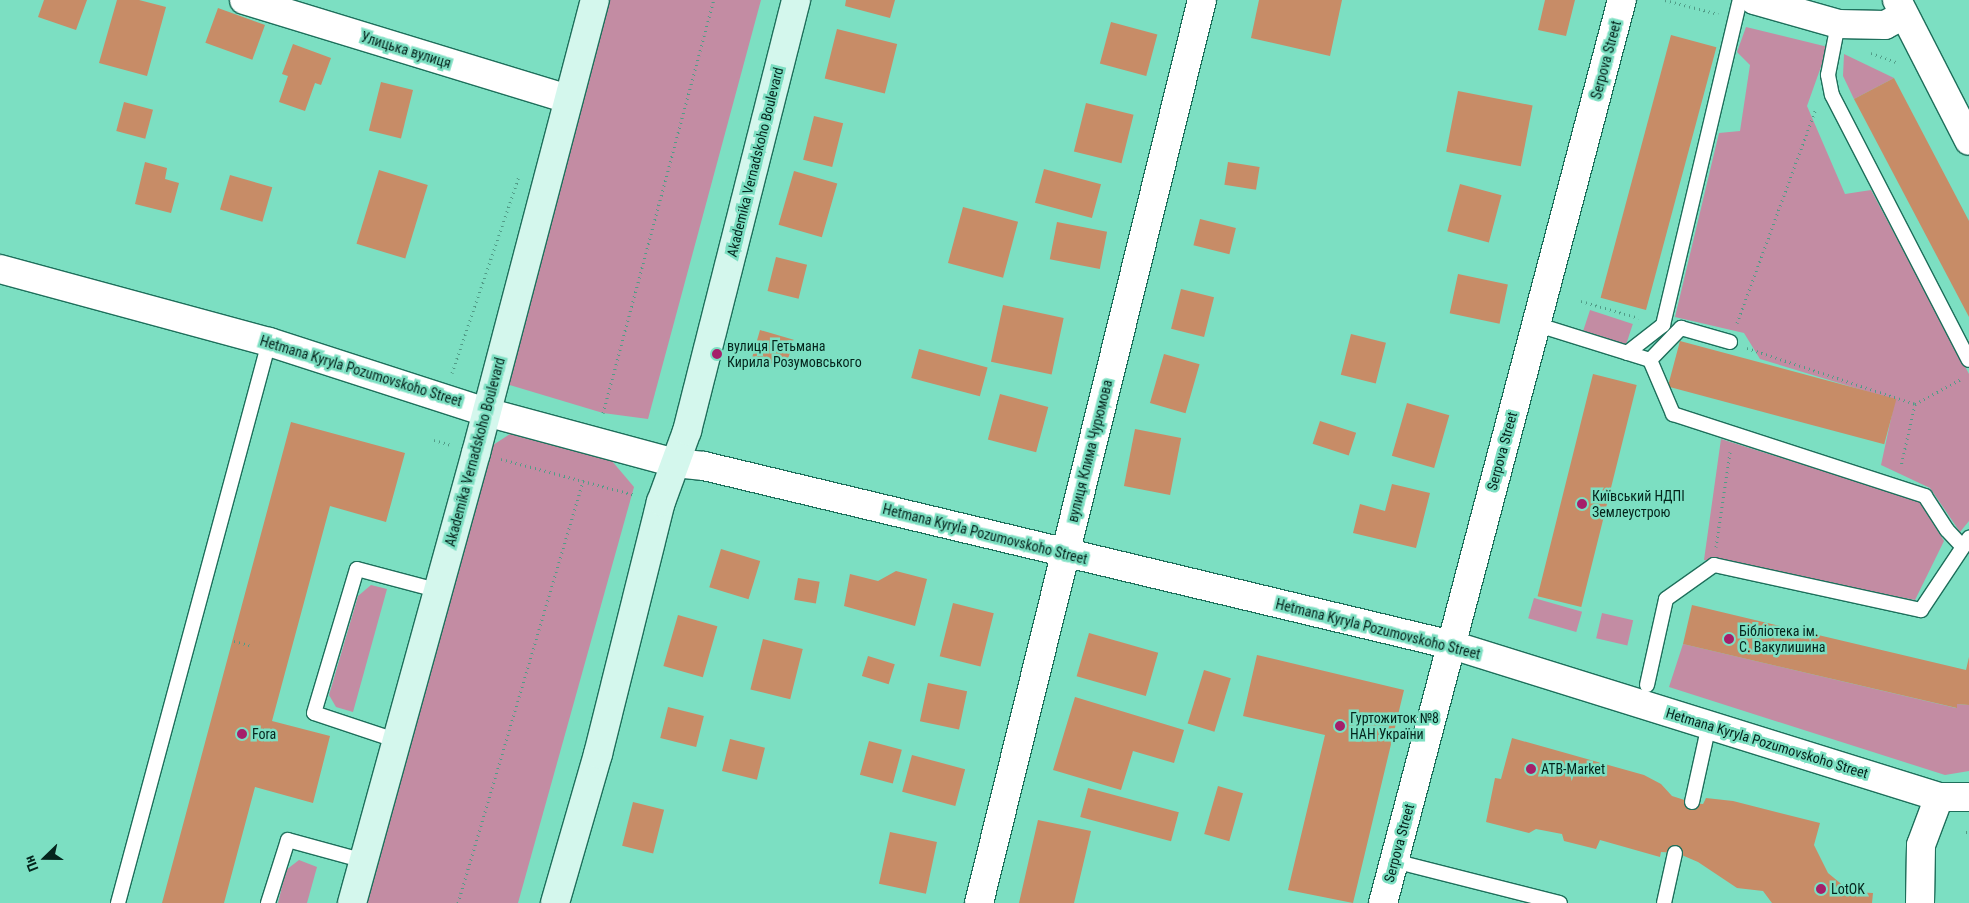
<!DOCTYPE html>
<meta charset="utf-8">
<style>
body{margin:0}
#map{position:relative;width:1969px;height:903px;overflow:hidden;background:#7cdfc2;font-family:"Roboto Condensed",sans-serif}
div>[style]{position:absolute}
.green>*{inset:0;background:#c38ca3;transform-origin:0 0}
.building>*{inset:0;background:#c78c67;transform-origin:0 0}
.path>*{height:3px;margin-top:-1.5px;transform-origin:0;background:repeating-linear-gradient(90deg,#519c87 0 1px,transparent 0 5px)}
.roads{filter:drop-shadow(1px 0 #1e6f5b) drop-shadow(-1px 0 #1e6f5b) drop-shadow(0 1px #1e6f5b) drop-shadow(0 -1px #1e6f5b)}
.service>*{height:14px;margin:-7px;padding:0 7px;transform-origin:7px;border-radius:7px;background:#fff}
.minor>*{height:28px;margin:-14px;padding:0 14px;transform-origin:14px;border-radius:14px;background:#fff}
.secondary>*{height:28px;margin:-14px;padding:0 14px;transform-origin:14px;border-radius:14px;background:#d4f7ed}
.dots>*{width:14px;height:14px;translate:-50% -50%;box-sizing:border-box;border:2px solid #7cdfc2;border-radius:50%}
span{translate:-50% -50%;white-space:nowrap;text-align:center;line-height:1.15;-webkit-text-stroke:5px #7cdfc2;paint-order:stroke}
.street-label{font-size:14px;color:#04241c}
.poi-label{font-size:14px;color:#04241c}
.left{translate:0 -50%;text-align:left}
.north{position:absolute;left:20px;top:833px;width:50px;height:50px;-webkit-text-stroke:4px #7cdfc2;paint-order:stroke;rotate:248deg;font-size:14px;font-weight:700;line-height:20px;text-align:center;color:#04241c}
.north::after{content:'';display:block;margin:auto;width:18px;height:22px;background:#04241c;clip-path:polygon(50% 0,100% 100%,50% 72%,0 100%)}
</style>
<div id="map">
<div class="green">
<div style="clip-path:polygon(597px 0,761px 0,648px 419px,603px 413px,500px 382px)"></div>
<div style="clip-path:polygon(1746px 27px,1828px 47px,1807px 106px,1845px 194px,1871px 190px,1969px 374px,1969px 521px,1960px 532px,1930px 488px,1881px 465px,1895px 400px,1760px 359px,1744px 333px,1675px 317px,1719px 133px,1740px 131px,1750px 65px,1737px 52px)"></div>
<div style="clip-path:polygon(1844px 54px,1894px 78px,1854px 99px,1843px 76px)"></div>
<div style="left:1590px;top:310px;width:45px;height:23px;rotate:18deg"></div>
<div style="clip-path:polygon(510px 434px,612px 461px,634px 487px,518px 903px,364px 903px,490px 447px)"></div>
<div style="clip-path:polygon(1721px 439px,1919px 501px,1944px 541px,1915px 600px,1704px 560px)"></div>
<div style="clip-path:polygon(371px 585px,387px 589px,353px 712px,336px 707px,329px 695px,358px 596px)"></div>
<div style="left:1534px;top:598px;width:50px;height:21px;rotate:16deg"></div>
<div style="left:1602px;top:613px;width:32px;height:26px;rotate:13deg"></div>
<div style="clip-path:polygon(1683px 644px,1956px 708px,1957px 704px,1969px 705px,1969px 771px,1945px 775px,1669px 687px)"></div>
<div style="clip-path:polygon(299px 860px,317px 867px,307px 903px,278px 903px,286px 870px)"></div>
</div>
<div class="building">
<div style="clip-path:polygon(44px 0,87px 0,76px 30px,38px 17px)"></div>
<div style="clip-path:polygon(117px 0,139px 0,166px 7px,147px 76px,99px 63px)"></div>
<div style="clip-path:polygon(846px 0,895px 0,890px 18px,845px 6px)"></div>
<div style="clip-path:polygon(1259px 0,1342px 0,1330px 56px,1251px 38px)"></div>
<div style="clip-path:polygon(1545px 0,1575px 0,1566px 36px,1538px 30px)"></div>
<div style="left:218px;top:8px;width:50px;height:37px;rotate:20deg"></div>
<div style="left:1111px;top:22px;width:48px;height:43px;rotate:15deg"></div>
<div style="left:837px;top:29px;width:62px;height:51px;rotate:14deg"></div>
<div style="left:1671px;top:35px;width:47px;height:272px;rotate:15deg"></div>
<div style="clip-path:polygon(293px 44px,331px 58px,321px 85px,315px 83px,305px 111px,279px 102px,288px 76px,282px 74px)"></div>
<div style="clip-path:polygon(1894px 78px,1969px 221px,1969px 317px,1854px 99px)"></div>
<div style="left:381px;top:82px;width:33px;height:50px;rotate:14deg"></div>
<div style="left:1458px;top:91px;width:76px;height:62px;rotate:11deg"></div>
<div style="left:124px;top:102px;width:30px;height:30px;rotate:15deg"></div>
<div style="left:1086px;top:103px;width:49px;height:50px;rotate:14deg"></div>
<div style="left:814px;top:116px;width:30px;height:45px;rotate:14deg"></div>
<div style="clip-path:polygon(145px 162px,167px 168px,165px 179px,179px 183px,171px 213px,135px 204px)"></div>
<div style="left:1228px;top:162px;width:32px;height:23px;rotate:9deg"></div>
<div style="left:1044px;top:169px;width:59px;height:35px;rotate:15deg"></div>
<div style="left:379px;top:170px;width:51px;height:77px;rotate:17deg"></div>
<div style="left:794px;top:171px;width:45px;height:56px;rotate:16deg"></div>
<div style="left:230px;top:175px;width:44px;height:36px;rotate:16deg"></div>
<div style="left:1460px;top:184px;width:43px;height:49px;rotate:15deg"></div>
<div style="left:963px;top:207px;width:57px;height:58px;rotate:15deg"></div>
<div style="left:1200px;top:219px;width:37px;height:27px;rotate:14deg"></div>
<div style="left:1057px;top:222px;width:51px;height:38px;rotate:11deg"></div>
<div style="left:776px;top:257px;width:32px;height:35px;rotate:14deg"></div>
<div style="left:1458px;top:274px;width:51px;height:40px;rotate:12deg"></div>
<div style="left:1181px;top:289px;width:34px;height:41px;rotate:14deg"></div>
<div style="left:1003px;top:305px;width:62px;height:58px;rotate:12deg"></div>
<div style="left:760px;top:330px;width:35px;height:29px;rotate:16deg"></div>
<div style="left:1351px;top:334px;width:36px;height:42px;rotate:14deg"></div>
<div style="left:1680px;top:341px;width:224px;height:47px;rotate:15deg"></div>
<div style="left:919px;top:349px;width:71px;height:30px;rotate:15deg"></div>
<div style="left:1164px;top:354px;width:37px;height:51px;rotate:16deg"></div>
<div style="left:1593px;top:374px;width:45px;height:229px;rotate:14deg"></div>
<div style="left:1000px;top:394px;width:50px;height:47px;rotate:15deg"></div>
<div style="left:1407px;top:403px;width:44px;height:55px;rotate:16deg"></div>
<div style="left:1320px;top:421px;width:38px;height:24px;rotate:18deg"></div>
<div style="clip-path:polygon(291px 422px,405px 453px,386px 522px,330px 506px,272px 721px,330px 736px,313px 803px,255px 787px,224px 903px,162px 903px)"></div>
<div style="left:1135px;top:429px;width:47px;height:58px;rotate:11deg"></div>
<div style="clip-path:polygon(1392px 484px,1430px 493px,1416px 548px,1353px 533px,1360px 504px,1385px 511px)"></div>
<div style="left:721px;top:549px;width:41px;height:40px;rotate:17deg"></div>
<div style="clip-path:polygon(896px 571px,927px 579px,915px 626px,844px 606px,850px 574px,878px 581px)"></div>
<div style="left:798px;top:578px;width:22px;height:22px;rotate:10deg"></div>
<div style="left:953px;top:603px;width:42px;height:55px;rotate:14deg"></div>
<div style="clip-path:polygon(1692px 605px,1966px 670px,1969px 657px,1969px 705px,1957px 704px,1957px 708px,1683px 644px)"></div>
<div style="left:678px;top:615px;width:41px;height:53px;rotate:16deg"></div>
<div style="left:1089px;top:633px;width:72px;height:45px;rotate:16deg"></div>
<div style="left:763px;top:639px;width:41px;height:52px;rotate:14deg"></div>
<div style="clip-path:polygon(1257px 655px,1404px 690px,1353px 903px,1288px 890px,1325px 735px,1243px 716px)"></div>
<div style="left:868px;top:656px;width:28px;height:21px;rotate:17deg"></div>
<div style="left:1204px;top:670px;width:28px;height:56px;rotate:17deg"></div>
<div style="left:928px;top:683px;width:40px;height:39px;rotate:12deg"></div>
<div style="clip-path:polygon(1075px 697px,1184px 730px,1174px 763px,1133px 751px,1121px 790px,1053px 770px)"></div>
<div style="left:668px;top:707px;width:37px;height:32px;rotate:14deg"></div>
<div style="clip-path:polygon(1512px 738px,1644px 775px,1661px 784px,1672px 796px,1694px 803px,1703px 804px,1706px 798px,1733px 801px,1820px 823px,1814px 845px,1828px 873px,1851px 892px,1873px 893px,1872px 903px,1772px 903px,1763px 891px,1737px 888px,1698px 862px,1677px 853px,1661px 852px,1660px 857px,1600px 840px,1596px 849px,1564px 841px,1562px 834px,1536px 829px,1529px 833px,1486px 822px,1495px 778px,1501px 779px)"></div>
<div style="left:730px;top:739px;width:36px;height:33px;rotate:14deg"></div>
<div style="left:869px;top:741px;width:34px;height:35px;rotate:15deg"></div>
<div style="left:912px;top:755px;width:55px;height:38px;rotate:15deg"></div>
<div style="left:1218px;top:786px;width:26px;height:50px;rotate:16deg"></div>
<div style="left:1088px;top:788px;width:94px;height:30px;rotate:15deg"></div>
<div style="left:633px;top:802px;width:32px;height:45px;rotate:14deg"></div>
<div style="clip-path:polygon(1038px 820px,1091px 831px,1074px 903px,1019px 903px)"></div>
<div style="left:890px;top:832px;width:48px;height:53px;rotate:12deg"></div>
</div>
<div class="path">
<div style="left:1665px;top:0;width:55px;rotate:14.8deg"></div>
<div style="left:1871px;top:53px;width:29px;rotate:20deg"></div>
<div style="left:1581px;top:301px;width:60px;rotate:16.3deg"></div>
<div style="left:1737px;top:323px;width:229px;rotate:-69.8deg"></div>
<div style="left:1747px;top:348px;width:177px;rotate:18.4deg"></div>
<div style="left:1915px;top:404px;width:64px;rotate:102.7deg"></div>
<div style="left:452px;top:373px;width:208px;rotate:-71.2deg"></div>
<div style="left:1915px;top:404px;width:52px;rotate:-28.5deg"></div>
<div style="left:603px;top:413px;width:428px;rotate:-75deg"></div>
<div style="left:434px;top:440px;width:19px;rotate:16deg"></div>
<div style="left:501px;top:459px;width:139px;rotate:15deg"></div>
<div style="left:1716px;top:547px;width:96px;rotate:-81.6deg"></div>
<div style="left:234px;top:641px;width:16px;rotate:15deg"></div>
<div style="left:1966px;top:832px;width:3px"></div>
<div style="left:458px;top:903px;width:441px;rotate:-73.5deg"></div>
</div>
<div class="roads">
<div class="service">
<div style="left:1838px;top:24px;width:52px;rotate:101.1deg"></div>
<div style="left:1828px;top:75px;width:20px;rotate:79deg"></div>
<div style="left:1832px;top:95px;width:298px;rotate:62.7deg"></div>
<div style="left:1535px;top:324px;width:121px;rotate:17.4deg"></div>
<div style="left:1650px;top:360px;width:59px;rotate:66.9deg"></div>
<div style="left:1673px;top:414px;width:265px;rotate:18deg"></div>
<div style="left:1925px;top:496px;width:40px;rotate:57.1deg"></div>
<div style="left:1947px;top:530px;width:23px;rotate:47deg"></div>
<div style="left:1627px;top:353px;width:46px;rotate:-37.9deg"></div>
<div style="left:1663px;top:325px;width:334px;rotate:-76.7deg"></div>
<div style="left:1650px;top:360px;width:45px;rotate:-45.9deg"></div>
<div style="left:1681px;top:328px;width:51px;rotate:15.9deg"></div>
<div style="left:1647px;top:685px;width:88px;rotate:-77.5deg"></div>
<div style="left:1666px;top:599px;width:59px;rotate:-35.3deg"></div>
<div style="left:1714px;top:565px;width:212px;rotate:12.3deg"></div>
<div style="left:1921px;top:610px;width:87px;rotate:-56.3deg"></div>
<div style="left:395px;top:740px;width:85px;rotate:-161.6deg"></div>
<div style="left:314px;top:713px;width:150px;rotate:-73.4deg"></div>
<div style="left:357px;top:569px;width:82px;rotate:14.9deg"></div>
<div style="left:1692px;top:802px;width:79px;rotate:-77.6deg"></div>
<div style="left:1394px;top:861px;width:171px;rotate:14.2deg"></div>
<div style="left:118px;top:903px;width:581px;rotate:-74.94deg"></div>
<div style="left:268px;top:903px;width:66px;rotate:-72.4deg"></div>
<div style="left:288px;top:840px;width:79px;rotate:15.4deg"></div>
<div style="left:1664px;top:903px;width:51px;rotate:-77.6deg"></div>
</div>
<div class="minor">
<div style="left:244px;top:0;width:339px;rotate:17deg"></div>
<div style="left:1754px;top:0;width:87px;rotate:15.9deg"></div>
<div style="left:1838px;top:24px;width:47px;rotate:1.2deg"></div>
<div style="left:1885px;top:25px;width:21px;rotate:-28deg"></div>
<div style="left:1897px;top:0;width:158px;rotate:62.9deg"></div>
<div style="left:0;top:269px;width:279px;rotate:15.2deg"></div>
<div style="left:269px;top:342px;width:228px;rotate:17.9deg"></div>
<div style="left:486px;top:412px;width:196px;rotate:15.1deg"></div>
<div style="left:675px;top:463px;width:29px;rotate:6deg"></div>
<div style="left:704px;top:466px;width:769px;rotate:13.46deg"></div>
<div style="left:1452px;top:645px;width:510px;rotate:17.33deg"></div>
<div style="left:1939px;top:797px;width:30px"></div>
<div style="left:979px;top:903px;width:930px;rotate:-76.13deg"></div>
<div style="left:1383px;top:903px;width:934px;rotate:-75.18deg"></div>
<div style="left:1920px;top:903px;width:58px;rotate:-89deg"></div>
<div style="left:1921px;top:845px;width:51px;rotate:-69.4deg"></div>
</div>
<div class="secondary">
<div style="left:352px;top:903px;width:467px;rotate:-74.6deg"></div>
<div style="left:476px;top:453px;width:468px;rotate:-75.3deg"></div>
<div style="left:555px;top:903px;width:155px;rotate:-73.9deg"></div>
<div style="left:598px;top:754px;width:260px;rotate:-76deg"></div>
<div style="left:661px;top:502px;width:76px;rotate:-69.9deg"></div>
<div style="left:687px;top:431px;width:445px;rotate:-75.8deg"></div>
</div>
</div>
<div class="dots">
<div style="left:717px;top:354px;background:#a51f6a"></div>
<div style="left:1582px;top:504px;background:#a51f6a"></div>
<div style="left:1729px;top:639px;background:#a51f6a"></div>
<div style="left:1340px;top:726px;background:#a51f6a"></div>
<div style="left:242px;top:734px;background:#a51f6a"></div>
<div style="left:1531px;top:769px;background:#a51f6a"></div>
<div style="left:1821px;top:889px;background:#a51f6a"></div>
</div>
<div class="street-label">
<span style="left:406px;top:50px;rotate:17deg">Улицька вулиця</span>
<span style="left:1606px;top:60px;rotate:-75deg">Serpova Street</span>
<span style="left:755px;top:162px;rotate:-76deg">Akademika Vernadskoho Boulevard</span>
<span style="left:361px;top:371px;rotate:17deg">Hetmana Kyryla Pozumovskoho Street</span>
<span style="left:1090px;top:451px;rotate:-76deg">вулиця Клима Чурюмова</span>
<span style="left:1502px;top:451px;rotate:-75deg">Serpova Street</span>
<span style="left:475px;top:452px;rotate:-75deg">Akademika Vernadskoho Boulevard</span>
<span style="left:985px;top:534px;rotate:14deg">Hetmana Kyryla Pozumovskoho Street</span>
<span style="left:1378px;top:629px;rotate:14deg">Hetmana Kyryla Pozumovskoho Street</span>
<span style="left:1767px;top:743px;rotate:17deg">Hetmana Kyryla Pozumovskoho Street</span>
<span style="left:1399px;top:843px;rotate:-75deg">Serpova Street</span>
</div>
<div class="poi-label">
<span class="left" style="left:727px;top:354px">вулиця Гетьмана<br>Кирила Розумовського</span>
<span class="left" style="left:1592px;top:504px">Київський НДПІ<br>Землеустрою</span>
<span class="left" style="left:1739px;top:639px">Бібліотека ім.<br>С. Вакулишина</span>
<span class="left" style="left:1350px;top:726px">Гуртожиток №8<br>НАН України</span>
<span class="left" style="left:252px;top:734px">Fora</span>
<span class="left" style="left:1541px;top:769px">ATB-Market</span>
<span class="left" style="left:1831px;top:889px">LotOK</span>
</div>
<div class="north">Пн</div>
</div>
